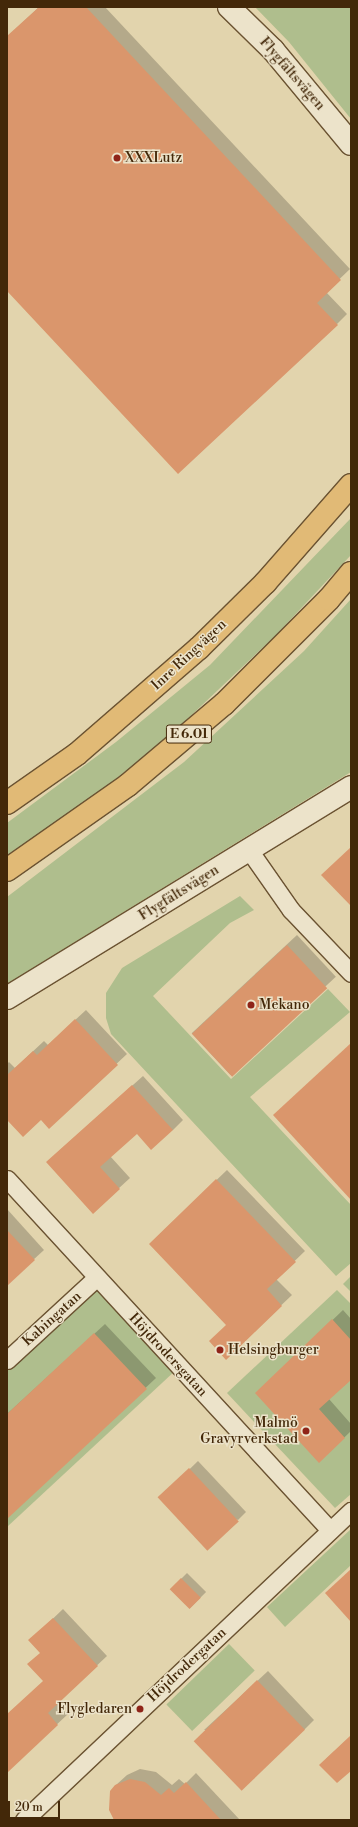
<!DOCTYPE html>
<meta charset="utf-8">
<style>
body{margin:0}
#map{position:relative;width:358px;height:1827px;overflow:hidden;background:#e2d4ad;font-family:"Libre Bodoni",serif}
div>[style]{position:absolute}
.green>*{inset:0;background:#afbe8d;transform-origin:0 0}
.shadow>*{inset:0;background:#0003;transform-origin:0 0}
.building>*{inset:0;background:#da966c;transform-origin:0 0}
.roads{filter:drop-shadow(1px 0 #6b5332) drop-shadow(-1px 0 #6b5332) drop-shadow(0 1px #6b5332) drop-shadow(0 -1px #6b5332)}
.street>*{height:17px;margin:-8.5px;padding:0 8.5px;transform-origin:8.5px;border-radius:8.5px;background:#ece3ca}
.secondary>*{height:22px;margin:-11px;padding:0 11px;transform-origin:11px;border-radius:11px;background:#ece3ca}
.highway>*{height:22px;margin:-11px;padding:0 11px;transform-origin:11px;border-radius:11px;background:#e1ba76}
.dots>*{width:11px;height:11px;translate:-50% -50%;box-sizing:border-box;border:2px solid #ece3ca;border-radius:50%}
span{translate:-50% -50%;white-space:nowrap;text-align:center;line-height:1.15;-webkit-text-stroke:3px #ece3ca;paint-order:stroke}
.shield-label span{padding:1px 3px;background:#ece3ca;border:1px solid;border-radius:3px;-webkit-text-stroke-width:0}
.shield-label{font-size:13px;color:#432809;font-weight:700}
.street-label{font-size:14px;color:#432809}
.poi-label{font-size:14px;color:#432809}
.left{translate:0 -50%;text-align:left}
.right{translate:-100% -50%;text-align:right}
.frame{position:absolute;inset:0;border:8px solid #432809;pointer-events:none}
.scale{position:absolute;left:8px;top:1801px;width:52px;height:18px;box-sizing:border-box;border:2px solid #432809;border-top:0;padding-left:5px;font-size:12px;line-height:14px;white-space:nowrap;color:#432809;-webkit-text-stroke:3px #ece3ca;paint-order:stroke}
</style>
<div id="map">
<div class="green">
<div style="clip-path:polygon(255px 7px,351px 7px,351px 119px,289px 42px)"></div>
<div style="clip-path:polygon(351px 518px,351px 555px,276px 635px,180px 726px,131px 767px,80px 807px,7px 855px,7px 823px,116px 742px,210px 665px)"></div>
<div style="clip-path:polygon(351px 599px,351px 772px,7px 984px,7px 897px,184px 762px,304px 651px)"></div>
<div style="clip-path:polygon(240px 896px,254px 910px,230px 923px,153px 996px,231px 1079px,328px 989px,350px 1012px,250px 1097px,351px 1205px,351px 1263px,336px 1276px,111px 1034px,106px 1018px,106px 993px,122px 968px)"></div>
<div style="clip-path:polygon(351px 1276px,351px 1292px,343px 1284px)"></div>
<div style="clip-path:polygon(97px 1284px,176px 1370px,7px 1527px,7px 1366px)"></div>
<div style="clip-path:polygon(337px 1290px,351px 1304px,351px 1494px,335px 1508px,227px 1393px)"></div>
<div style="clip-path:polygon(351px 1529px,351px 1565px,285px 1627px,267px 1607px)"></div>
<div style="left:229px;top:1644px;width:37px;height:87px;rotate:46deg"></div>
</div>
<div class="shadow">
<div style="clip-path:polygon(39px 7px,105px 7px,350px 269px,326px 292px,347px 314px,337px 324px,7px 290px,7px 37px)"></div>
<div style="left:297px;top:935px;width:57px;height:144px;rotate:47deg"></div>
<div style="clip-path:polygon(86px 1010px,127px 1054px,49px 1127px,41px 1118px,7px 1119px,7px 1064px,9px 1062px,15px 1068px,44px 1041px,48px 1045px)"></div>
<div style="clip-path:polygon(143px 1076px,183px 1120px,173px 1130px,137px 1133px,110px 1156px,130px 1178px,93px 1212px,58px 1152px)"></div>
<div style="clip-path:polygon(227px 1170px,305px 1251px,276px 1279px,292px 1295px,226px 1358px,227px 1324px,160px 1234px)"></div>
<div style="clip-path:polygon(7px 1209px,44px 1250px,7px 1284px)"></div>
<div style="clip-path:polygon(343px 1310px,351px 1319px,351px 1379px,329px 1399px,351px 1424px,351px 1431px,319px 1462px,266px 1384px)"></div>
<div style="clip-path:polygon(105px 1324px,156px 1378px,7px 1518px,7px 1414px)"></div>
<div style="clip-path:polygon(198px 1461px,246px 1512px,238px 1520px,168px 1490px)"></div>
<div style="left:187px;top:1573px;width:27px;height:23px;rotate:45deg"></div>
<div style="clip-path:polygon(63px 1609px,107px 1656px,57px 1703px,68px 1714px,7px 1771px,7px 1715px,44px 1681px,40px 1631px)"></div>
<div style="clip-path:polygon(268px 1671px,314px 1720px,304px 1730px,204px 1730px)"></div>
<div style="clip-path:polygon(351px 1736px,351px 1769px,337px 1782px,326px 1759px)"></div>
<div style="clip-path:polygon(140px 1769px,156px 1772px,172px 1785px,179px 1779px,185px 1784px,196px 1773px,240px 1820px,116px 1820px,116px 1785px,127px 1775px)"></div>
</div>
<div class="building">
<div style="clip-path:polygon(39px 7px,86px 7px,341px 280px,317px 303px,338px 325px,178px 474px,7px 291px,7px 36px)"></div>
<div style="clip-path:polygon(351px 847px,351px 906px,321px 875px)"></div>
<div style="left:287px;top:945px;width:59px;height:130px;rotate:47deg"></div>
<div style="clip-path:polygon(75px 1019px,118px 1065px,49px 1129px,41px 1120px,23px 1137px,7px 1120px,7px 1075px,33px 1051px,37px 1055px)"></div>
<div style="clip-path:polygon(351px 1043px,351px 1200px,273px 1115px)"></div>
<div style="clip-path:polygon(132px 1085px,173px 1130px,151px 1150px,137px 1134px,100px 1167px,120px 1189px,93px 1214px,46px 1162px)"></div>
<div style="clip-path:polygon(216px 1179px,296px 1262px,267px 1289px,282px 1306px,226px 1360px,209px 1341px,226px 1325px,149px 1244px)"></div>
<div style="clip-path:polygon(7px 1230px,35px 1260px,7px 1286px)"></div>
<div style="clip-path:polygon(332px 1319px,351px 1340px,351px 1380px,319px 1409px,345px 1438px,319px 1463px,255px 1393px)"></div>
<div style="clip-path:polygon(94px 1333px,147px 1389px,7px 1519px,7px 1414px)"></div>
<div style="left:189px;top:1468px;width:73px;height:43px;rotate:47deg"></div>
<div style="clip-path:polygon(351px 1569px,351px 1622px,325px 1593px)"></div>
<div style="left:181px;top:1578px;width:28px;height:16px;rotate:45deg"></div>
<div style="clip-path:polygon(53px 1618px,98px 1666px,48px 1713px,58px 1725px,7px 1773px,7px 1714px,43px 1681px,27px 1664px,40px 1653px,28px 1640px)"></div>
<div style="left:257px;top:1680px;width:69px;height:88px;rotate:46deg"></div>
<div style="clip-path:polygon(350px 1736px,351px 1771px,337px 1783px,319px 1765px)"></div>
<div style="clip-path:polygon(130px 1779px,145px 1782px,161px 1795px,169px 1788px,174px 1793px,186px 1782px,221px 1820px,114px 1820px,109px 1810px,110px 1791px,115px 1785px)"></div>
</div>
<div class="roads">
<div class="street">
<div style="left:249px;top:850px;width:73px;rotate:55deg"></div>
<div style="left:291px;top:910px;width:87px;rotate:46.4deg"></div>
<div style="left:7px;top:1179px;width:477px;rotate:47.4deg"></div>
<div style="left:7px;top:1360px;width:121px;rotate:-42.7deg"></div>
<div style="left:24px;top:1820px;width:450px;rotate:-43.4deg"></div>
</div>
<div class="secondary">
<div style="left:229px;top:7px;width:62px;rotate:44.3deg"></div>
<div style="left:273px;top:50px;width:122px;rotate:50.3deg"></div>
<div style="left:7px;top:998px;width:404px;rotate:-31.5deg"></div>
</div>
<div class="highway">
<div style="left:7px;top:803px;width:85px;rotate:-35deg"></div>
<div style="left:77px;top:754px;width:162px;rotate:-41deg"></div>
<div style="left:199px;top:648px;width:93px;rotate:-44.6deg"></div>
<div style="left:265px;top:583px;width:130px;rotate:-48.7deg"></div>
<div style="left:7px;top:870px;width:148px;rotate:-35.1deg"></div>
<div style="left:128px;top:785px;width:126px;rotate:-40.2deg"></div>
<div style="left:224px;top:704px;width:148px;rotate:-45deg"></div>
<div style="left:329px;top:599px;width:34px;rotate:-50deg"></div>
</div>
</div>
<div class="dots">
<div style="left:117px;top:158px;background:#8f2418"></div>
<div style="left:251px;top:1005px;background:#8f2418"></div>
<div style="left:220px;top:1350px;background:#8f2418"></div>
<div style="left:306px;top:1431px;background:#8f2418"></div>
<div style="left:140px;top:1709px;background:#8f2418"></div>
</div>
<div class="shield-label">
<span style="left:189px;top:734px">E 6.01</span>
</div>
<div class="street-label">
<span style="left:292px;top:74px;rotate:49deg">Flygfältsvägen</span>
<span style="left:189px;top:655px;rotate:-43deg">Inre Ringvägen</span>
<span style="left:179px;top:893px;rotate:-32deg">Flygfältsvägen</span>
<span style="left:52px;top:1319px;rotate:-42deg">Kabingatan</span>
<span style="left:168px;top:1355px;rotate:47deg">Höjdrodersgatan</span>
<span style="left:187px;top:1665px;rotate:-43deg">Höjdrodergatan</span>
</div>
<div class="poi-label">
<span class="left" style="left:125px;top:158px">XXXLutz</span>
<span class="left" style="left:259px;top:1005px">Mekano</span>
<span class="left" style="left:228px;top:1350px">Helsingburger</span>
<span class="right" style="left:298px;top:1431px">Malmö<br>Gravyrverkstad</span>
<span class="right" style="left:132px;top:1709px">Flygledaren</span>
</div>
<div class="frame"></div>
<div class="scale">20 m</div>
</div>
